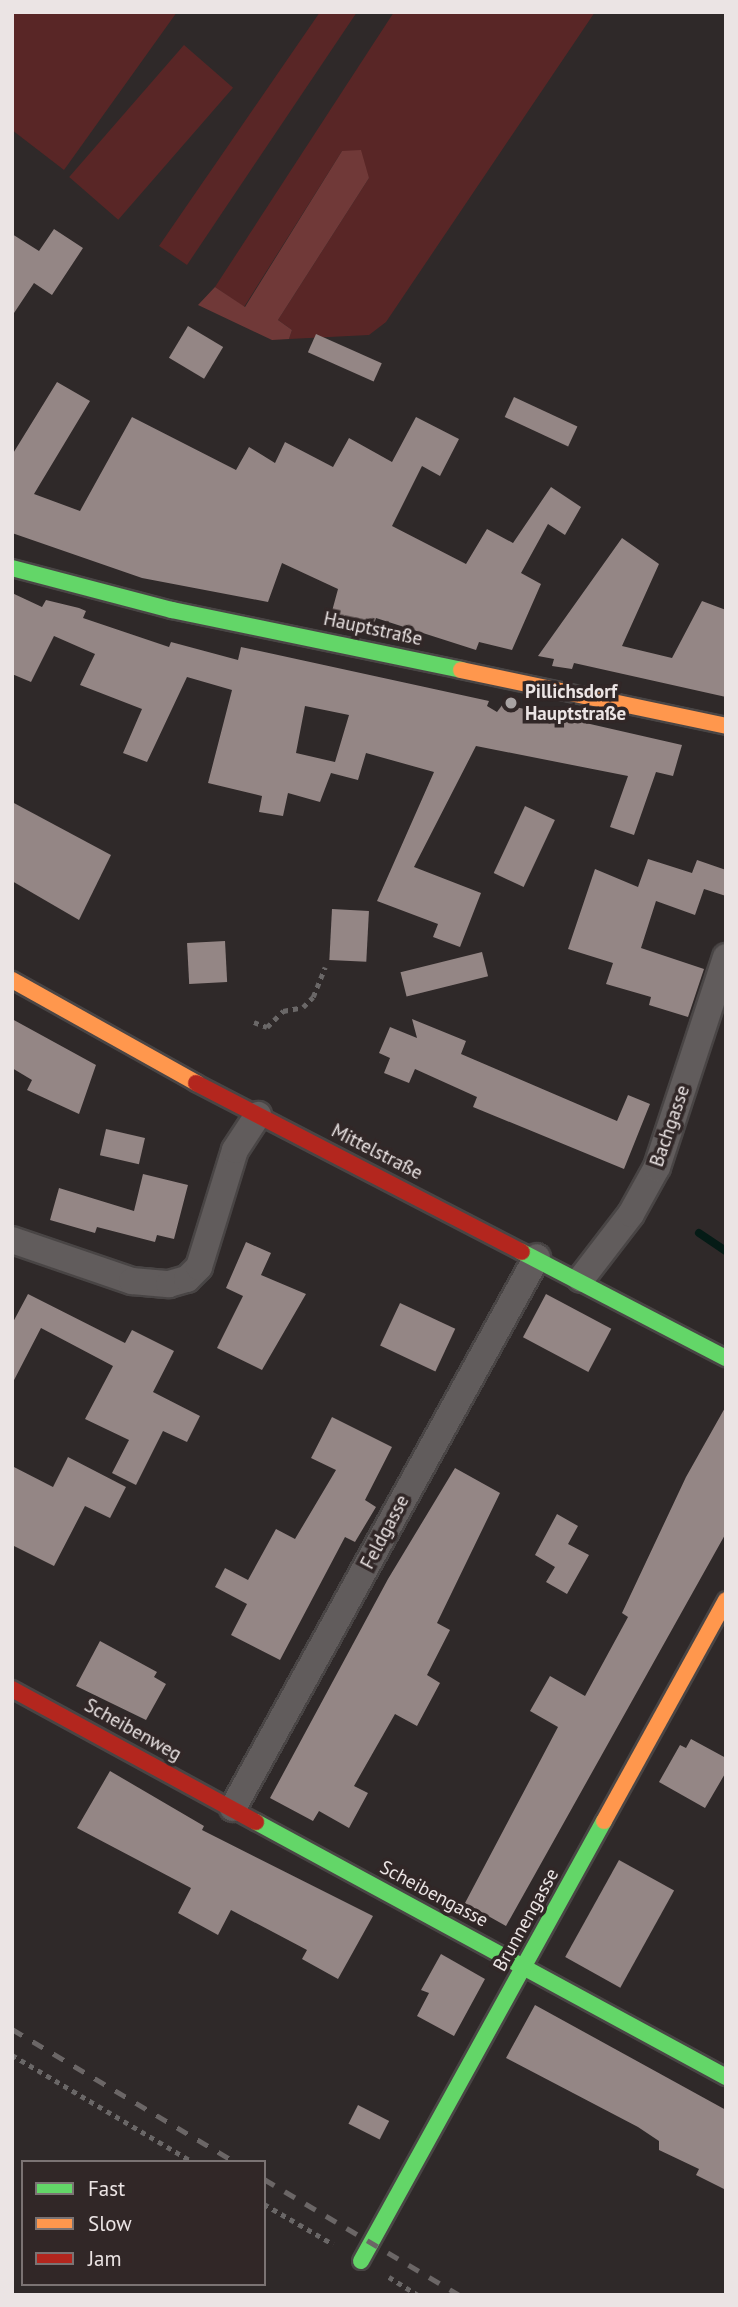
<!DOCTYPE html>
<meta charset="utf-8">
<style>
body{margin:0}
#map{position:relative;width:738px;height:2307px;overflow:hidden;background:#2f2929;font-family:"PT Sans",sans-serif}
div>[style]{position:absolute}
.green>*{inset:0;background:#592626;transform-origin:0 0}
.forest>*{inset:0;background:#703938}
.stream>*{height:8px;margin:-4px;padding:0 4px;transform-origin:4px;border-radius:4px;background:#051b16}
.building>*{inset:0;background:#948685;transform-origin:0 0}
.path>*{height:4.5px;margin-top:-2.25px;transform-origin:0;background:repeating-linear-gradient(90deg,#6a6767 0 5px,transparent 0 10px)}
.roads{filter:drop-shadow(2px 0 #494545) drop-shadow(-2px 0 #494545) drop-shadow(0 2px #494545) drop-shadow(0 -2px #494545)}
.street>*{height:26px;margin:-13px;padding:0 13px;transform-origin:13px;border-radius:13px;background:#615c5c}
.fast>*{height:16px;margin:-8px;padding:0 8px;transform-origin:8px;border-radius:8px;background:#63d668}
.slow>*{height:16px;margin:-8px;padding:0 8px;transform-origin:8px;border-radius:8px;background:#ff974d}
.jam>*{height:16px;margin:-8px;padding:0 8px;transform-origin:8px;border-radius:8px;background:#b3261e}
.rail>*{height:5px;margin-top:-2.5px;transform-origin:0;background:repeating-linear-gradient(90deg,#6b6666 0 12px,transparent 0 24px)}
.dots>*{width:19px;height:19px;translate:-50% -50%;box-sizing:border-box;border:4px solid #312727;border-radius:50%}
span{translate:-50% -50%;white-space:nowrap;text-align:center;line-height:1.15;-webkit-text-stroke:7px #312727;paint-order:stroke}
.street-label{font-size:19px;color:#ebe4e4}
.poi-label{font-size:19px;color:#ebe4e4;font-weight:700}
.left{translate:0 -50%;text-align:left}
.frame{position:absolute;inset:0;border:14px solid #ebe4e4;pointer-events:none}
.legend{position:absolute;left:21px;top:2160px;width:245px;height:126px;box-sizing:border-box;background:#312727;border:2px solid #7b7373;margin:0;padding:9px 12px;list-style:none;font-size:21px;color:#ebe4e4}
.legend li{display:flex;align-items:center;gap:14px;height:35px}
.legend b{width:35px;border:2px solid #7b7373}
</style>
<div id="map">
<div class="green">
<div style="clip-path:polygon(12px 12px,177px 12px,64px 170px,12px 130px)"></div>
<div style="clip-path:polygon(320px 12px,357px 12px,187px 265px,159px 246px)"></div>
<div style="clip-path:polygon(394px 12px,595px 12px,386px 322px,369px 335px,289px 339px,292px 330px,278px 320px,369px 178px,342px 151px,244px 307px,215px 287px)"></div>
<div style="left:184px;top:45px;width:65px;height:175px;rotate:41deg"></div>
</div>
<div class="forest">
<div style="clip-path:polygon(361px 150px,369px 178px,278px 320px,292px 330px,289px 339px,272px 340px,198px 305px,215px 287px,245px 307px,342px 151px)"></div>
</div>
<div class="stream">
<div style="left:699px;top:1233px;width:32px;rotate:34deg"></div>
</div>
<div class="building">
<div style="clip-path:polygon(54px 229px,83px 248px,52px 295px,34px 283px,12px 316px,12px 234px,39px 251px)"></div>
<div style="left:188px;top:326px;width:41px;height:37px;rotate:31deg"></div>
<div style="left:316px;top:334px;width:72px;height:20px;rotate:24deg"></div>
<div style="clip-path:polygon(57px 382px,90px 401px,34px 494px,80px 511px,132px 417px,236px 470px,249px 447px,275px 463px,285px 442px,333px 467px,349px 438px,392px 462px,416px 417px,459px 439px,440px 476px,422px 466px,392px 526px,466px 564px,487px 529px,513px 543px,551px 487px,581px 507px,565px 535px,548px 524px,521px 573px,541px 584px,512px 650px,479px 642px,476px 650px,376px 618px,374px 624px,331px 615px,338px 589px,282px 563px,268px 602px,142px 578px,12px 533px,12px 455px)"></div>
<div style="left:514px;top:397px;width:70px;height:22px;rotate:25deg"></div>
<div style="clip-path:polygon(622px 538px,659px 564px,622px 646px,672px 658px,702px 601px,726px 610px,726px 697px,574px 663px,572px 669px,552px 666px,554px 659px,538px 656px)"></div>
<div style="clip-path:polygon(evenodd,12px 593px,42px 607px,46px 600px,79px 608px,86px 611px,83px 618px,169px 647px,171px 642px,238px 660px,241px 647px,489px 701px,487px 706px,497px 712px,503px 704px,682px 745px,673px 776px,656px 772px,634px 835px,610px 827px,628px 776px,476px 746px,414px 867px,481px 893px,460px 947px,433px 937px,438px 924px,377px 901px,434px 772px,366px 753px,358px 780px,331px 773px,320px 802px,288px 793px,283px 816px,259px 812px,262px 796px,208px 783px,232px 690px,187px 677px,147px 762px,123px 753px,142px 709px,80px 685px,95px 654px,54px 636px,31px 682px,12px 674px,12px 593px,305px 706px,349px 715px,335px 762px,296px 753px,305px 706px)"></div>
<div style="clip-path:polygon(12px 802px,111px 855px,79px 920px,12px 881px)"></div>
<div style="left:525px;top:806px;width:33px;height:74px;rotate:25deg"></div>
<div style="clip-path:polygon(648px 859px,692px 873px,697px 860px,726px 870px,726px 896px,704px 889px,695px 915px,656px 901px,641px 948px,704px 969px,688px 1017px,649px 1005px,651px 997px,606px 984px,613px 963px,568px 949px,595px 869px,638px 887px)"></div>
<div style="left:332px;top:909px;width:37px;height:51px;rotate:3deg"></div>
<div style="left:225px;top:941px;width:41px;height:38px;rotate:87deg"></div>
<div style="left:482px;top:952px;width:25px;height:84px;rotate:76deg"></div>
<div style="clip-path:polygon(12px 1019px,96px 1065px,79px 1114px,27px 1090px,32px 1080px,12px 1068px)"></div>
<div style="clip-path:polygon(412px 1019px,466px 1041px,461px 1054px,617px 1121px,628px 1095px,650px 1104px,624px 1169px,473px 1107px,477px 1097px,415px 1069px,409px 1083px,384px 1073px,390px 1058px,379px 1053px,390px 1027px,417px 1038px)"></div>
<div style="left:106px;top:1129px;width:40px;height:27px;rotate:13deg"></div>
<div style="clip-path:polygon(143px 1174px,188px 1185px,174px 1239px,157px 1235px,155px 1242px,97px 1227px,95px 1233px,50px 1220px,59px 1188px,134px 1211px)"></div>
<div style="clip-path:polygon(246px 1242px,271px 1253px,261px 1275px,306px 1294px,262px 1370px,217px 1348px,243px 1296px,226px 1288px)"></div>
<div style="clip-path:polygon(28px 1294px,125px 1343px,132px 1330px,174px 1351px,153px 1392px,200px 1416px,187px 1442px,163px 1431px,136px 1485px,112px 1473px,129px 1440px,85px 1419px,113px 1366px,41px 1328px,12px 1384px,12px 1324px)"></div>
<div style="left:546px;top:1294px;width:74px;height:49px;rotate:28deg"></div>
<div style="left:400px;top:1303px;width:61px;height:47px;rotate:25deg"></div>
<div style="clip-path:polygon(726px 1406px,726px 1533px,506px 1926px,465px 1903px,558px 1727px,530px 1711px,550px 1676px,585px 1696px,628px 1617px,622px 1613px,686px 1477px)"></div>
<div style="clip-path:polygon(332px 1417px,392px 1447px,365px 1500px,376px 1507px,355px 1542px,345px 1537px,280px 1660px,231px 1635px,247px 1604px,215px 1587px,225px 1568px,248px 1580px,276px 1529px,295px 1539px,336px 1470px,311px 1458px)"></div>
<div style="clip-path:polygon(68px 1457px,126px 1487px,110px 1518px,85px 1506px,54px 1566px,12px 1545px,12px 1466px,53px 1487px)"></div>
<div style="clip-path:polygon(455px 1468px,500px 1493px,437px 1623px,450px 1630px,427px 1675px,440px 1683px,417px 1726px,395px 1714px,354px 1786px,368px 1793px,349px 1828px,319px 1811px,313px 1821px,270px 1798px,388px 1579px)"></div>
<div style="clip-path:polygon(557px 1514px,578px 1526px,568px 1544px,589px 1555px,567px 1594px,546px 1582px,555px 1567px,535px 1555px)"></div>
<div style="clip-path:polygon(100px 1641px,157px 1672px,154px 1677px,166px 1684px,146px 1720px,76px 1686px)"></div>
<div style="clip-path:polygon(691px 1739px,726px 1758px,726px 1772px,705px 1808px,659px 1782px,680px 1745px,686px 1748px)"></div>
<div style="clip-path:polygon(110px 1771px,204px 1826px,202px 1830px,373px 1916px,338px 1979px,302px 1959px,307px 1950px,231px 1910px,218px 1935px,178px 1913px,191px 1888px,77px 1828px)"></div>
<div style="left:619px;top:1860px;width:63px;height:111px;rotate:29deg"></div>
<div style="clip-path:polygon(441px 1954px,485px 1979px,454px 2036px,417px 2016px,429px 1993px,421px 1990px)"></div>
<div style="clip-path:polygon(535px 2005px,726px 2110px,726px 2190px,696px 2175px,699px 2169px,659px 2150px,659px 2141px,638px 2127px,506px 2058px)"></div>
<div style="left:358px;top:2105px;width:35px;height:21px;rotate:27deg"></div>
</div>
<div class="path">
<div style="left:254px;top:1022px;width:14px;rotate:21deg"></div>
<div style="left:267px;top:1027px;width:23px;rotate:-45deg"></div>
<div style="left:283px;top:1011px;width:20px;rotate:-11deg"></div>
<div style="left:303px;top:1007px;width:14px;rotate:-45deg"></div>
<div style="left:313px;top:997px;width:32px;rotate:-68deg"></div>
<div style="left:12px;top:2055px;width:210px;rotate:30.6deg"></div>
<div style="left:264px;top:2204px;width:80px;rotate:30.1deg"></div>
<div style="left:389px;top:2277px;width:34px;rotate:32deg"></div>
</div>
<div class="roads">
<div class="street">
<div style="left:12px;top:1240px;width:127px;rotate:18.9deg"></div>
<div style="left:132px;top:1281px;width:37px;rotate:5deg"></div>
<div style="left:169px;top:1284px;width:19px;rotate:-16deg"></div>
<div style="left:187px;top:1279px;width:17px;rotate:-45deg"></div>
<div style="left:199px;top:1267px;width:122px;rotate:-72.9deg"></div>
<div style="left:235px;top:1150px;width:42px;rotate:-56.7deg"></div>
<div style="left:581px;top:1279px;width:82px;rotate:-52.4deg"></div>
<div style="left:631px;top:1214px;width:54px;rotate:-61deg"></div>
<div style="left:657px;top:1167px;width:221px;rotate:-71.8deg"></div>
<div style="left:233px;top:1808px;width:629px;rotate:-61.11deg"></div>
</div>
<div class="fast">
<div style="left:12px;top:568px;width:165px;rotate:14.7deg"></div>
<div style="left:172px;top:610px;width:295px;rotate:11.7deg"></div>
<div style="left:522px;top:1252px;width:230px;rotate:27.5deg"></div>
<div style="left:256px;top:1822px;width:535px;rotate:28.48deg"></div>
<div style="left:361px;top:2261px;width:503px;rotate:-61.09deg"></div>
</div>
<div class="slow">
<div style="left:461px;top:670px;width:271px;rotate:11.9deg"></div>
<div style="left:12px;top:980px;width:211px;rotate:29.2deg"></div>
<div style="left:604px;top:1821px;width:252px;rotate:-61.1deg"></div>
</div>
<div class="jam">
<div style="left:196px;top:1083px;width:367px;rotate:27.4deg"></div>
<div style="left:12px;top:1689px;width:278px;rotate:28.6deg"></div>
</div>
</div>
<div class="rail">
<div style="left:12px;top:2029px;width:260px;rotate:30.8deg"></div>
<div style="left:264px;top:2179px;width:227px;rotate:30.7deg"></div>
</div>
<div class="dots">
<div style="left:511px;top:703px;background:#a9a3a3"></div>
</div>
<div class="street-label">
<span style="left:373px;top:629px;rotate:12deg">Hauptstraße</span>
<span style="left:670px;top:1126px;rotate:-71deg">Bachgasse</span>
<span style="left:377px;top:1152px;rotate:27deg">Mittelstraße</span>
<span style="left:385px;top:1532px;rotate:-62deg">Feldgasse</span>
<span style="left:133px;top:1730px;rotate:29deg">Scheibenweg</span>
<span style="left:434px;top:1894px;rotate:28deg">Scheibengasse</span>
<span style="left:526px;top:1920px;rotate:-61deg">Brunnengasse</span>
</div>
<div class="poi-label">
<span class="left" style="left:525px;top:703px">Pillichsdorf<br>Hauptstraße</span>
</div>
<div class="frame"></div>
<ul class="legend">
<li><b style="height:9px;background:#63d668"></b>Fast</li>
<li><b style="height:9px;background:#ff974d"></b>Slow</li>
<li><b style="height:9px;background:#b3261e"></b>Jam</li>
</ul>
</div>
